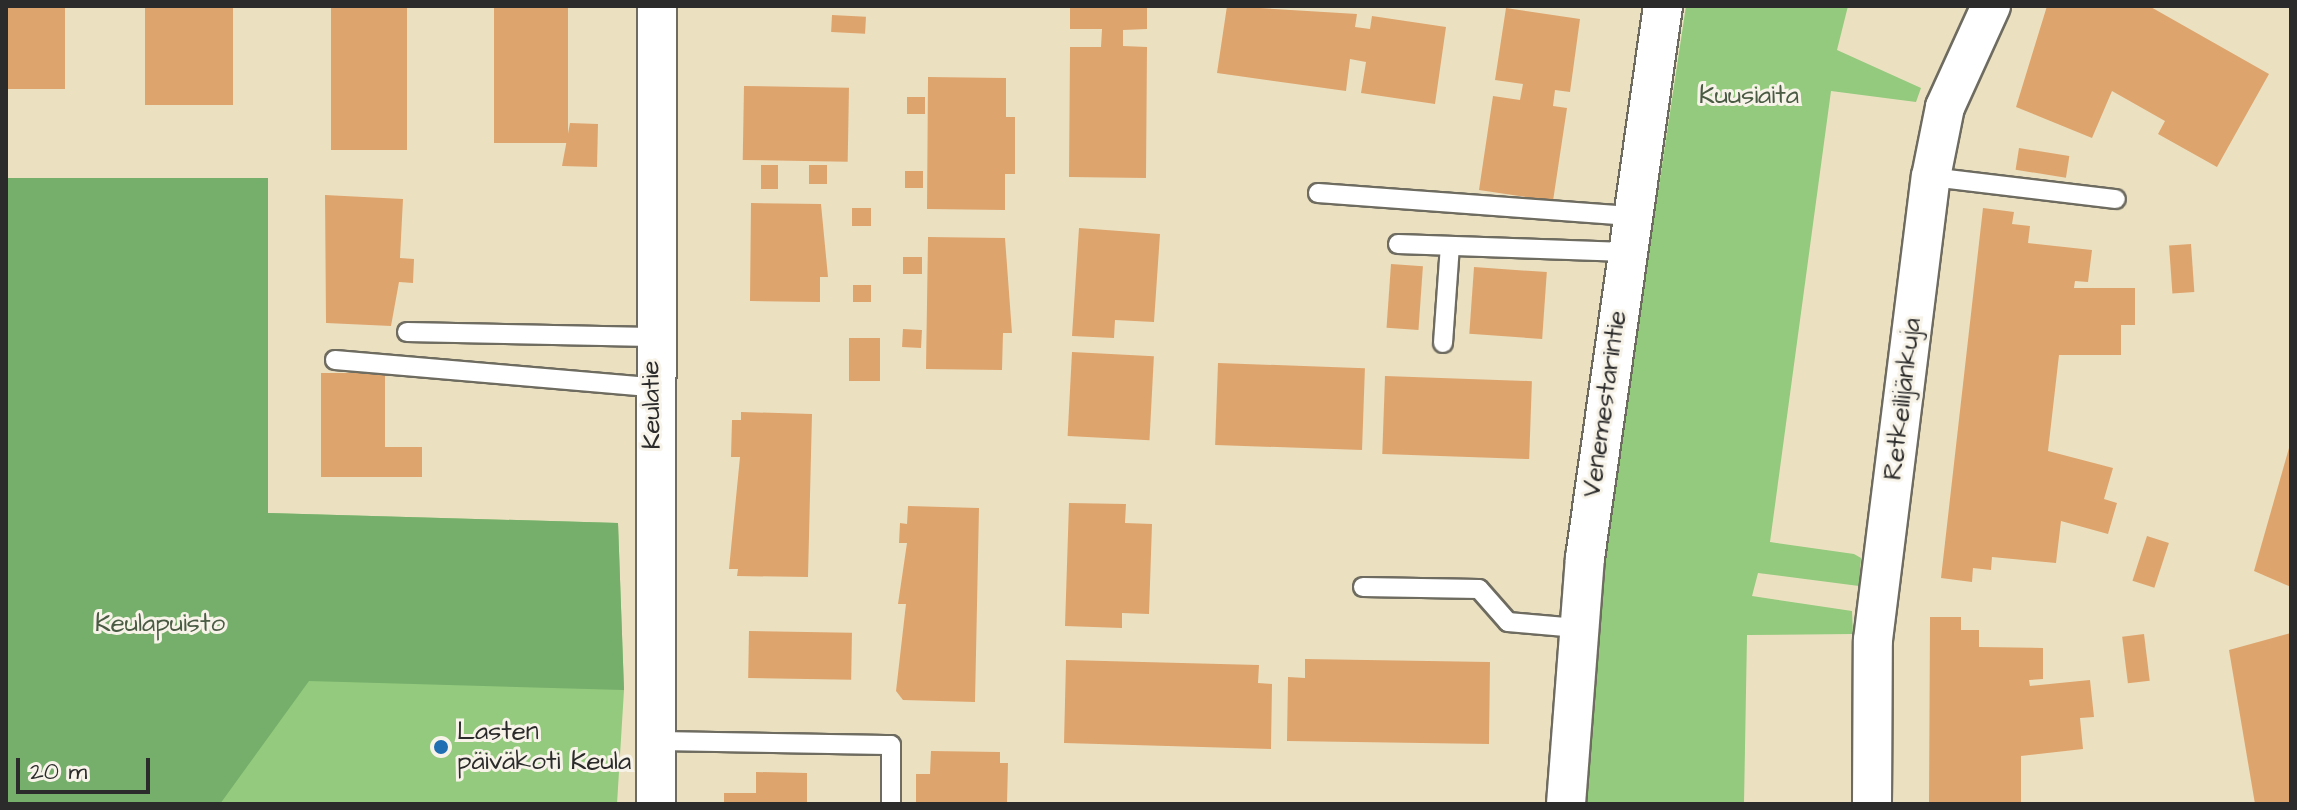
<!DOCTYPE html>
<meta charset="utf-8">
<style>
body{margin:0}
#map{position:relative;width:2297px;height:810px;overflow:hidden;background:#ebe1c1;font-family:"Architects Daughter",sans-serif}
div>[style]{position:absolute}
.green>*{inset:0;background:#93ca7d}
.forest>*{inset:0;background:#76ae6c}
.building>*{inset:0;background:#dea46d;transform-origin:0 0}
.roads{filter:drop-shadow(2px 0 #6e6b60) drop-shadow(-2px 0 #6e6b60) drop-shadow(0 2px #6e6b60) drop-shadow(0 -2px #6e6b60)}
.service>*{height:18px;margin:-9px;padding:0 9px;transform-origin:9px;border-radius:9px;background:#fff}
.minor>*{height:38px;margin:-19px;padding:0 19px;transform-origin:19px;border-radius:19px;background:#fff}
.dots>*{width:22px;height:22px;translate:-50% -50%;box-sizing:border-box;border:4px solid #f7f3e8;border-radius:50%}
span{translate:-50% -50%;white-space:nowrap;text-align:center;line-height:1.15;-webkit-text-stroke:6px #f7f3e8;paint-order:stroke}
.park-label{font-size:26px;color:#4a5b44}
.street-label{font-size:26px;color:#2b2b2b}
.poi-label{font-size:26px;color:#2b2b2b}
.left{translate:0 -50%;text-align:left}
.frame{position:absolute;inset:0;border:8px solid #2b2b2b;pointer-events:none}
.scale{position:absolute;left:16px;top:758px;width:134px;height:36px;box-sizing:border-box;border:4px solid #2b2b2b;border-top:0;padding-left:10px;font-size:24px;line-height:28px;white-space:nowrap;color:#2b2b2b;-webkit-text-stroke:6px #f7f3e8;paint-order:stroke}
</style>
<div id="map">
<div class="green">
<div style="clip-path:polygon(1686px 6px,1848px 6px,1837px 50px,1921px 88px,1916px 102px,1831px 91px,1770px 542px,1854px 554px,1861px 558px,1859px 586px,1758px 573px,1752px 596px,1852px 611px,1853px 634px,1747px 635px,1744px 804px,1581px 804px,1597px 598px)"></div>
<div style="clip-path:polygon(6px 178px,268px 178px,268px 513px,618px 523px,624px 690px,617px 804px,6px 804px)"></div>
</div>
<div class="forest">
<div style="clip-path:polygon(6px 178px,268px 178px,268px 513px,618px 523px,624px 690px,309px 681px,220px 804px,6px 804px)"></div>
</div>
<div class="building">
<div style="left:6px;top:6px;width:59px;height:83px"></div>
<div style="left:145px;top:6px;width:88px;height:99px"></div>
<div style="left:331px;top:6px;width:76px;height:144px"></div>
<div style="left:494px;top:6px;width:74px;height:137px"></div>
<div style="clip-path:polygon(1070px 6px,1147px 6px,1147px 29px,1123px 30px,1123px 46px,1147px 47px,1146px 178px,1069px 177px,1070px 47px,1101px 47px,1102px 29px,1070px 29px)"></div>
<div style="clip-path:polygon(1227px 6px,1357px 14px,1355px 27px,1370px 29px,1372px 16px,1446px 27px,1435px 104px,1361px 93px,1366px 62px,1350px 59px,1346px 91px,1217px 73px)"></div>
<div style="clip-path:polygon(2047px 6px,2149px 6px,2269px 74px,2217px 167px,2158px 134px,2165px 121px,2112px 91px,2092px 138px,2016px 107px)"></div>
<div style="clip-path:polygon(1506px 8px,1580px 19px,1570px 92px,1555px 90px,1553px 106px,1567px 108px,1553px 201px,1479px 190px,1493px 96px,1520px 100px,1523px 84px,1495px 80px)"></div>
<div style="left:832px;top:15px;width:34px;height:17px;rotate:3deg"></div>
<div style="clip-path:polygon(928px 77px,1006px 78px,1006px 117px,1015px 117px,1015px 174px,1005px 174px,1005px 210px,927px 209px)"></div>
<div style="left:744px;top:86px;width:105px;height:74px;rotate:1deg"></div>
<div style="left:907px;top:97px;width:18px;height:17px"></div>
<div style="clip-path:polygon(570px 123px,598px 124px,597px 167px,562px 166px)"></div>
<div style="left:2019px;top:148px;width:51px;height:22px;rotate:9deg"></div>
<div style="left:761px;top:165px;width:17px;height:24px"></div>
<div style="left:809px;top:165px;width:18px;height:19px"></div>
<div style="left:905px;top:171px;width:18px;height:17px"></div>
<div style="clip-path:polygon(325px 195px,403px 199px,400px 258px,414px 259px,413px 283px,399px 282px,391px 326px,326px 323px)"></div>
<div style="clip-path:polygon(751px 203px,821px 204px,828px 277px,820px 277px,820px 302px,750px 301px)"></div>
<div style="left:871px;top:208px;width:18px;height:19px;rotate:90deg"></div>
<div style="clip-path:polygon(1983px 208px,2014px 212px,2012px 224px,2030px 226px,2028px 243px,2092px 250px,2088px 282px,2075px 281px,2074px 288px,2135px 288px,2135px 325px,2121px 325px,2121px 355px,2059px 355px,2048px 451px,2113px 468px,2104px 499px,2117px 503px,2108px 534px,2061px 521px,2056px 563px,1992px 557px,1991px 570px,1973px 568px,1972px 582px,1941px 578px)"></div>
<div style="clip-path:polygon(1079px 228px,1160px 234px,1154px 322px,1115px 320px,1114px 338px,1072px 336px)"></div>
<div style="clip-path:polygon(928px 237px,1005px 238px,1012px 333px,1003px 333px,1002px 370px,926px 369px)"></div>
<div style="left:2191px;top:244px;width:48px;height:22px;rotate:86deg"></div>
<div style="left:903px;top:257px;width:19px;height:17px"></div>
<div style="left:1391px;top:264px;width:32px;height:64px;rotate:4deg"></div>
<div style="left:1474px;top:267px;width:73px;height:67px;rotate:4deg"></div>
<div style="left:853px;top:285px;width:18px;height:17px"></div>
<div style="left:903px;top:329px;width:19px;height:18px;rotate:3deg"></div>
<div style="left:880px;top:338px;width:43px;height:31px;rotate:90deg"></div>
<div style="left:1072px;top:352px;width:82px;height:84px;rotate:3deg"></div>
<div style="left:1218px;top:363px;width:147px;height:82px;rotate:2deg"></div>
<div style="clip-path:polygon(321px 373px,385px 373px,385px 447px,422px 447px,422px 477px,321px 477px)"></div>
<div style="left:1385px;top:376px;width:147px;height:78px;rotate:2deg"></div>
<div style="clip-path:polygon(741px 412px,812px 414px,808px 577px,737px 576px,738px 569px,729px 569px,740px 457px,731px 457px,732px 420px,741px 420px)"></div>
<div style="clip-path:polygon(2291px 441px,2291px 587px,2254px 571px)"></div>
<div style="clip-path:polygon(1069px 503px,1126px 504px,1125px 523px,1152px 524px,1149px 614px,1122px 613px,1122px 628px,1065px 626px)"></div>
<div style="clip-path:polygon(908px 506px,979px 508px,975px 702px,903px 700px,896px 691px,906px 604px,898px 604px,907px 543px,899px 543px,900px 523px,907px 524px)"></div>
<div style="left:2147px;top:536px;width:23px;height:47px;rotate:18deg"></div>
<div style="clip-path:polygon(1930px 617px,1961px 617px,1961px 630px,1979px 630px,1979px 647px,2043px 648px,2043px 679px,2029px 680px,2030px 686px,2090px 680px,2094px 717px,2080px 718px,2083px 749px,2021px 756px,2021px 804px,1929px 804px)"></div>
<div style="left:749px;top:631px;width:103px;height:47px;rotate:1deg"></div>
<div style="clip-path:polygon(2291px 633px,2291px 804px,2255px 804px,2229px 650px)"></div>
<div style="left:2144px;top:634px;width:47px;height:22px;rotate:83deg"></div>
<div style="clip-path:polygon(1305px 659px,1490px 662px,1489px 744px,1287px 741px,1288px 677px,1305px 678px)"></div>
<div style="clip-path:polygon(1066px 660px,1259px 665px,1258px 683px,1272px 684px,1271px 749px,1064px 743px)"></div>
<div style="clip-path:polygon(931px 751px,1000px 752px,1000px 763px,1008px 763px,1007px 804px,916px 804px,916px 774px,930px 774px)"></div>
<div style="clip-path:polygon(756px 772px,807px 773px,807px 804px,724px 804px,724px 793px,756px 793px)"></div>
</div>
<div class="roads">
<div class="service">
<div style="left:1931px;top:177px;width:186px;rotate:6.8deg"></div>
<div style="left:1318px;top:193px;width:313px;rotate:4.2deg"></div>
<div style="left:1398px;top:244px;width:228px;rotate:2deg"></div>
<div style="left:407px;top:332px;width:244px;rotate:1.2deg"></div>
<div style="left:1443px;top:343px;width:97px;rotate:-85.9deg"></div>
<div style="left:335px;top:360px;width:318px;rotate:4.9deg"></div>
<div style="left:1363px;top:587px;width:116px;rotate:1deg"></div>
<div style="left:1479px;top:589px;width:44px;rotate:48.7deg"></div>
<div style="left:1508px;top:622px;width:69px;rotate:5deg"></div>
<div style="left:655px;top:741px;width:236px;rotate:1deg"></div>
<div style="left:891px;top:745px;width:59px;rotate:90deg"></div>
</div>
<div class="minor">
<div style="left:656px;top:804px;width:798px;rotate:-89.93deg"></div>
<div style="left:1566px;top:804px;width:247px;rotate:-85.6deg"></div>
<div style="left:1585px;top:558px;width:557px;rotate:-81.96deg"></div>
<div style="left:1872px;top:804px;width:164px;rotate:-89.7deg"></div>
<div style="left:1873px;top:640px;width:467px;rotate:-82.9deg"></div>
<div style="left:1931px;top:177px;width:71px;rotate:-78.7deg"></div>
<div style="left:1945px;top:107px;width:111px;rotate:-65.5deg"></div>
</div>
</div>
<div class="dots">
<div style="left:441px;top:747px;background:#1f6fb2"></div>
</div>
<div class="park-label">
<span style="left:1749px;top:96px">Kuusiaita</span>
<span style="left:160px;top:624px">Keulapuisto</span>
</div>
<div class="street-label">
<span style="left:1903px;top:399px;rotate:-83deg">Retkeilijänkuja</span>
<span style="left:1605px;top:404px;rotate:-82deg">Venemestarintie</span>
<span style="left:652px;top:405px;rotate:-91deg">Keulatie</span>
</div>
<div class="poi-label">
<span class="left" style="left:457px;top:747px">Lasten<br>päiväkoti Keula</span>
</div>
<div class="frame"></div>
<div class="scale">20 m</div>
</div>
